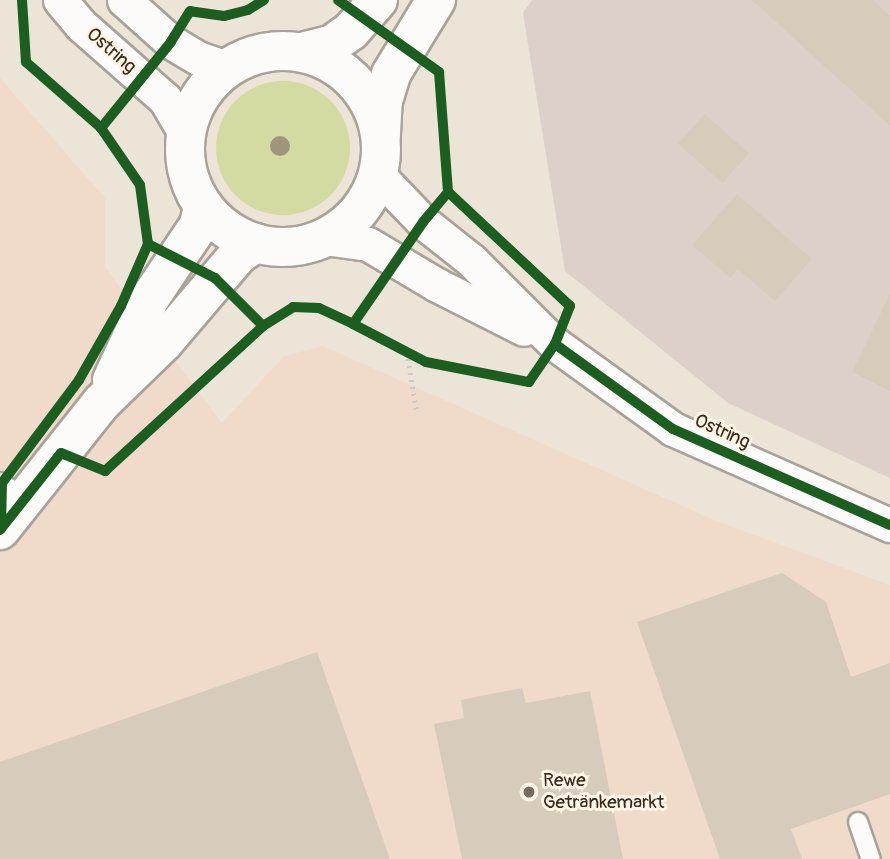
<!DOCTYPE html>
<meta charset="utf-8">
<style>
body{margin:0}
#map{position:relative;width:890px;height:859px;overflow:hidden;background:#ece4d6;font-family:Pangolin,sans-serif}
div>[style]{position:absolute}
.built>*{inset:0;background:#f0dbca}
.industrial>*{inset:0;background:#ddd0c8}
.green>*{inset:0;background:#d4dba2}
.round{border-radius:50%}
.building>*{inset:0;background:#d7cbbc;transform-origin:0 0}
.path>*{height:4.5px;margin-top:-2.25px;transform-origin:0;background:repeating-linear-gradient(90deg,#ccc9c5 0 2px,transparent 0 7px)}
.roads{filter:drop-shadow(2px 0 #a8a298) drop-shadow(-2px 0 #a8a298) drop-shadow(0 2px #a8a298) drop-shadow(0 -2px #a8a298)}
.service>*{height:18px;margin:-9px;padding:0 9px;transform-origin:9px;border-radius:9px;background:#fcfbf9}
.minor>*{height:33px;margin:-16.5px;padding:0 16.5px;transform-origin:16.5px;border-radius:16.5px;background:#fcfbf9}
.tertiary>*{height:38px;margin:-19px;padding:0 19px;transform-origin:19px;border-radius:19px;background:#fcfbf9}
.tertiary>.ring{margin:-19px;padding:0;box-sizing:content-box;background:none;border:38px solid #fcfbf9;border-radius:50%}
.cycleway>*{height:10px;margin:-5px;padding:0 5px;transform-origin:5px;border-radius:5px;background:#1b5e20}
.trees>*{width:20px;height:20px;margin:-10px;border-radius:50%;background:#9d957d}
.dots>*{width:19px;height:19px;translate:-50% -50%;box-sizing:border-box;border:4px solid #fcf5e5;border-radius:50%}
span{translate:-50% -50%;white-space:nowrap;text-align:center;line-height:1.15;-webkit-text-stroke:6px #fcf5e5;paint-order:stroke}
.street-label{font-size:19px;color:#3b2a1e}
.poi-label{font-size:19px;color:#3b2a1e}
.left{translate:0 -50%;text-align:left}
</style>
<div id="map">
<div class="built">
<div style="clip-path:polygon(0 78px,105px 198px,105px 267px,222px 423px,284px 356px,323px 346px,714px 520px,890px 585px,890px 859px,0 859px)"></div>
</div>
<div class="industrial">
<div style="clip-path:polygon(532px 0,890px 0,890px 478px,728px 403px,565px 271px,523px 13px)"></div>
</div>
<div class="green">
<div class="round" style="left:216px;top:81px;width:134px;height:134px"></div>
</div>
<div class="building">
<div style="clip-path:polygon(752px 0,873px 0,890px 16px,890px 126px)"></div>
<div style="left:705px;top:114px;width:59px;height:40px;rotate:42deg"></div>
<div style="clip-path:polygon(737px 194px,812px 259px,775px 301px,738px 269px,730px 278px,692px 245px)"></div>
<div style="clip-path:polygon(890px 294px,890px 391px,852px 372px)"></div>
<div style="clip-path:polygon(782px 573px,826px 602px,851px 677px,890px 663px,890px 794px,791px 829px,802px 859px,720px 859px,637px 622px)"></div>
<div style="clip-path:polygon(317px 652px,390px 859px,0 859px,0 762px)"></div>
<div style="clip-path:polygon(522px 688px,526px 703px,590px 691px,623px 859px,462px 859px,434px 724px,464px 718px,461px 700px)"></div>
</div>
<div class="path">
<div style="left:407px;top:352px;width:62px;rotate:80.7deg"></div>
</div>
<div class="roads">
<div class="service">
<div style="left:0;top:482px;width:30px;rotate:33deg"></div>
<div style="left:858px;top:822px;width:39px;rotate:71deg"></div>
</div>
<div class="minor">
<div style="left:60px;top:0;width:33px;rotate:50deg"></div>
<div style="left:81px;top:25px;width:112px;rotate:41.4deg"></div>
<div style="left:165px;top:99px;width:42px;rotate:59.7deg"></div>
<div style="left:124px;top:0;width:63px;rotate:41.8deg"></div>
<div style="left:171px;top:42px;width:31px;rotate:31deg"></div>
<div style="left:198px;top:58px;width:31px;rotate:19deg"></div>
<div style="left:378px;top:175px;width:65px;rotate:46.2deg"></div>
<div style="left:423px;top:222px;width:61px;rotate:38.4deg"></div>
<div style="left:471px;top:260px;width:119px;rotate:45deg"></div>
<div style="left:555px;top:344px;width:145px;rotate:35.8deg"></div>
<div style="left:673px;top:429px;width:237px;rotate:23.9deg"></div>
<div style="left:324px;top:238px;width:44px;rotate:7.8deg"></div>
<div style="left:368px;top:244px;width:80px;rotate:30.7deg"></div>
<div style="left:437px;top:285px;width:97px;rotate:26.8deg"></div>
</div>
<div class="tertiary">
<div class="ring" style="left:185px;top:51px;width:158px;height:158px"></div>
<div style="left:302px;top:52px;width:30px;rotate:-14deg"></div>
<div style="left:331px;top:45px;width:24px;rotate:-35deg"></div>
<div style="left:351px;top:31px;width:41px;rotate:-48.9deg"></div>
<div style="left:381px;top:134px;width:33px;rotate:-87deg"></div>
<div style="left:383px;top:101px;width:28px;rotate:-73deg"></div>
<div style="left:391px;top:74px;width:87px;rotate:-58.7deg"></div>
<div style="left:112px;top:380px;width:90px;rotate:-65.1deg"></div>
<div style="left:150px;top:298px;width:88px;rotate:-56.1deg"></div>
<div style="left:199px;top:225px;width:19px;rotate:-78deg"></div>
<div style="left:0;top:530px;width:162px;rotate:-51.5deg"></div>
<div style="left:101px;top:403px;width:88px;rotate:-44.1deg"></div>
<div style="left:164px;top:342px;width:116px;rotate:-49.6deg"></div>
<div style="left:239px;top:254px;width:20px;rotate:-33deg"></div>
</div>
</div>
<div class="cycleway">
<div style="left:22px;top:0;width:62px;rotate:86.3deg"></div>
<div style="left:26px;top:62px;width:100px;rotate:41.3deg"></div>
<div style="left:264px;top:0;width:19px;rotate:148deg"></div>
<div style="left:248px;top:10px;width:25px;rotate:166deg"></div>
<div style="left:224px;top:16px;width:34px;rotate:-172deg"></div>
<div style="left:190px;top:11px;width:36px;rotate:122deg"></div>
<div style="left:171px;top:42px;width:111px;rotate:129.1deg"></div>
<div style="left:101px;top:128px;width:69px;rotate:55.6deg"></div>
<div style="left:140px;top:185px;width:60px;rotate:82.3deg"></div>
<div style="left:148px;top:244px;width:75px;rotate:26.9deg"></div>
<div style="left:215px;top:278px;width:68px;rotate:45deg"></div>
<div style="left:263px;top:326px;width:36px;rotate:-32deg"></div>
<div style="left:293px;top:307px;width:26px;rotate:2deg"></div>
<div style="left:319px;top:308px;width:38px;rotate:25deg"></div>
<div style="left:353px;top:324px;width:124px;rotate:-55.5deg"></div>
<div style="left:423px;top:222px;width:39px;rotate:-50deg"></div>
<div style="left:448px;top:192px;width:120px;rotate:-94.3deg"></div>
<div style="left:439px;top:72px;width:124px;rotate:-144.5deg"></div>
<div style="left:353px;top:324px;width:82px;rotate:27.5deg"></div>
<div style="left:426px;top:362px;width:105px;rotate:11deg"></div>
<div style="left:529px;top:382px;width:46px;rotate:-55.6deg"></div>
<div style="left:555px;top:344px;width:41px;rotate:-68.5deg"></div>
<div style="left:570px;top:306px;width:167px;rotate:-136.9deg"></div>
<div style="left:555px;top:344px;width:145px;rotate:35.8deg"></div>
<div style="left:673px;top:429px;width:237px;rotate:23.9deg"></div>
<div style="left:1px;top:529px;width:46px;rotate:-88.8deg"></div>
<div style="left:2px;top:483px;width:129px;rotate:-53.2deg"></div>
<div style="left:79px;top:380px;width:85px;rotate:-60.4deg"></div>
<div style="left:121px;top:306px;width:68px;rotate:-66.5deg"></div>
<div style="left:0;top:530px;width:98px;rotate:-51.6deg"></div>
<div style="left:61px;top:453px;width:48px;rotate:22.2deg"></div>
<div style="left:105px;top:471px;width:214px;rotate:-42.5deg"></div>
</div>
<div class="trees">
<div style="left:280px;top:146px"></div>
</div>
<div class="dots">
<div style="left:529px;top:792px;background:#796b5e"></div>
</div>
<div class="street-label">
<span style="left:111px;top:51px;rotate:41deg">Ostring</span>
<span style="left:722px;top:432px;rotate:24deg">Ostring</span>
</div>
<div class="poi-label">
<span class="left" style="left:543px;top:792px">Rewe<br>Getränkemarkt</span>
</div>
</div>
